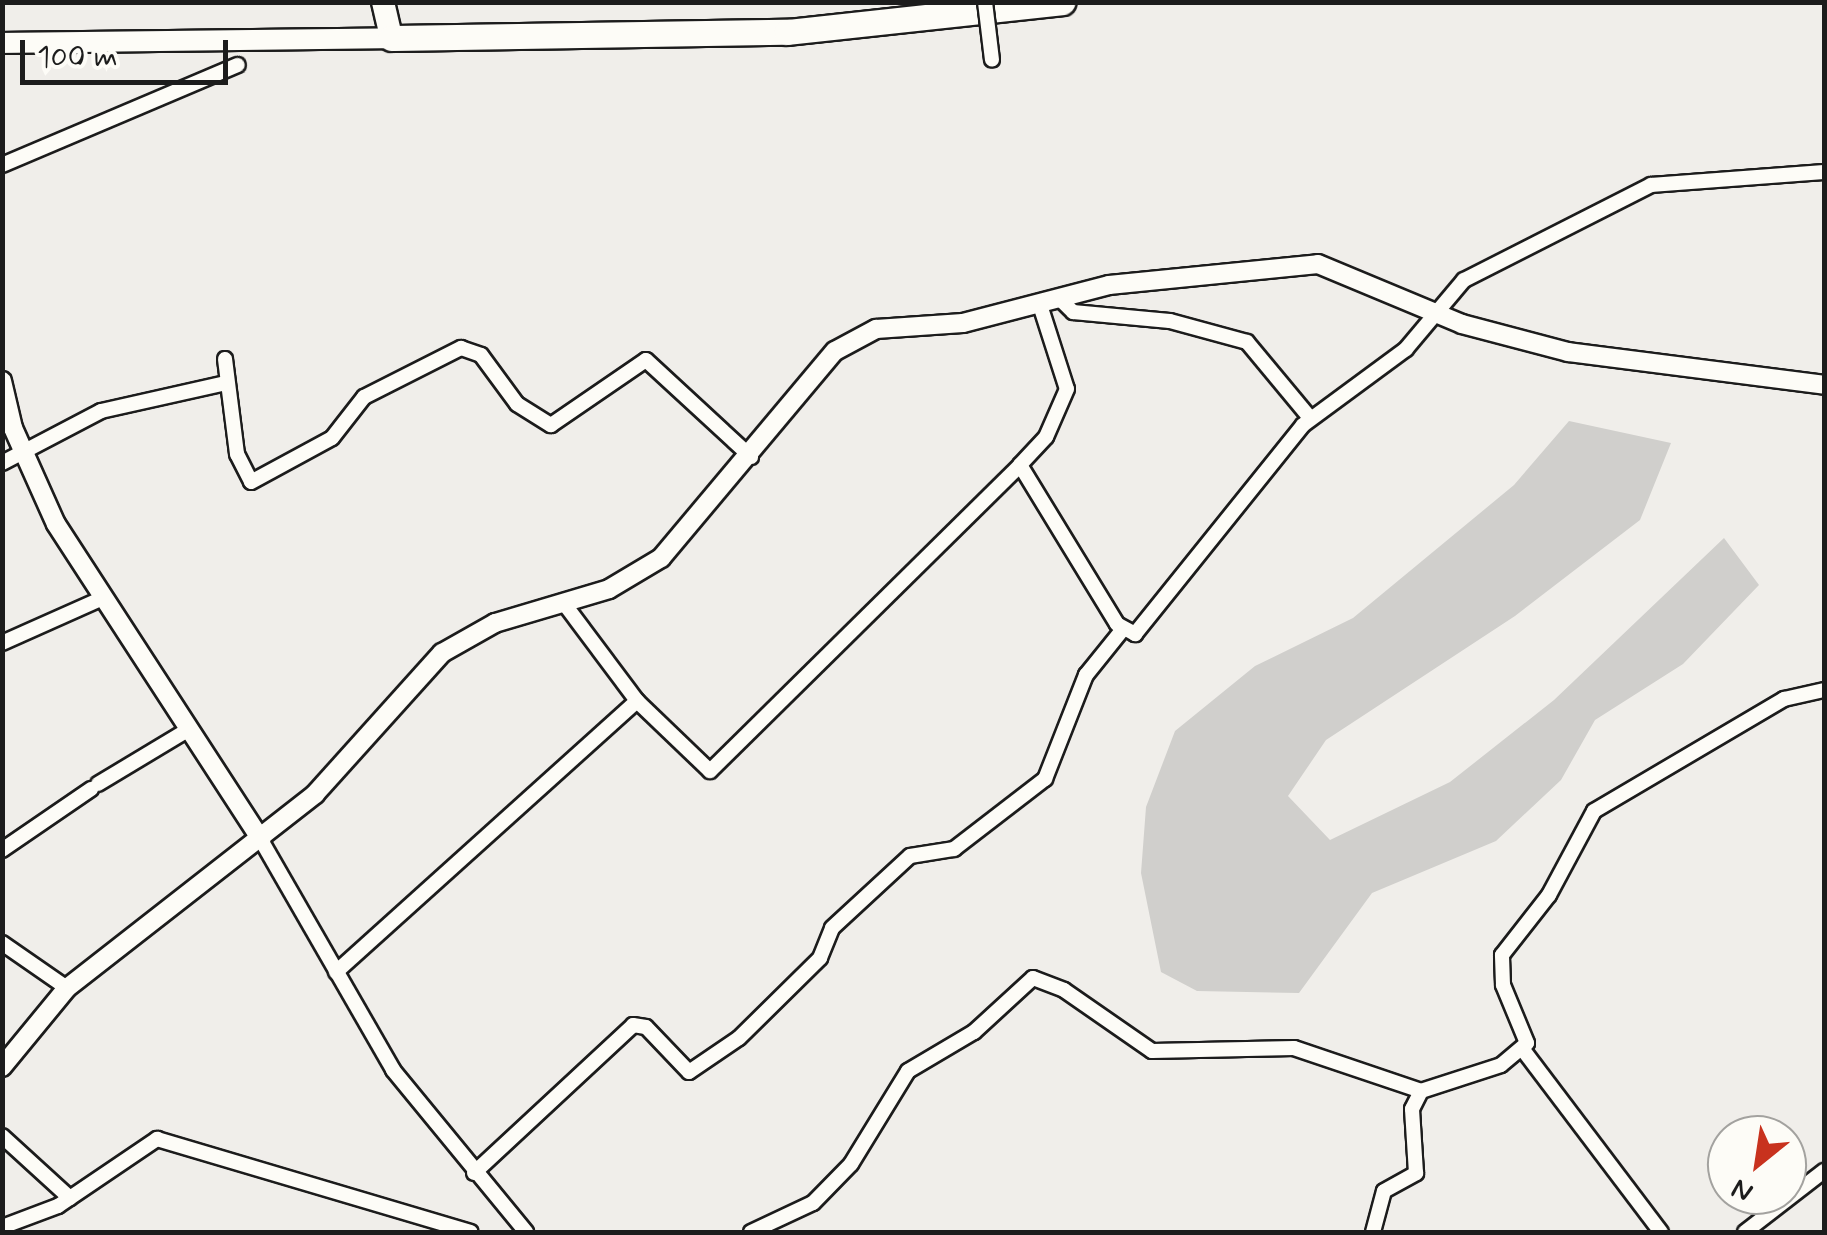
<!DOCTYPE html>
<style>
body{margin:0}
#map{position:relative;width:1827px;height:1235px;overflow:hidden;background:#f0eeea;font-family:Mynerve,sans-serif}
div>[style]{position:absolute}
.green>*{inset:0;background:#d0cfcc}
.roads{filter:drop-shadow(2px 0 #1c1c1c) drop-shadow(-2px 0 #1c1c1c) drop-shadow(0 2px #1c1c1c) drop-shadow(0 -2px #1c1c1c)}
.minor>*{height:14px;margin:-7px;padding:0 7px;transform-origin:7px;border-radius:7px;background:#fdfcf7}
.tertiary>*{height:18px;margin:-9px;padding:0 9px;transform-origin:9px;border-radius:9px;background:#fdfcf7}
.secondary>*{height:20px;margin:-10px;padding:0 10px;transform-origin:10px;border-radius:10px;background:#fdfcf7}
.trunk>*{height:22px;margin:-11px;padding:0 11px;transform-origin:11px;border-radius:11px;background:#fdfcf7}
.motorway>*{height:25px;margin:-12.5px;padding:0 12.5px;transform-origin:12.5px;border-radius:12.5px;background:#fdfcf7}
.bridges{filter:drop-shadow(2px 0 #1c1c1c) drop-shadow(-2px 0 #1c1c1c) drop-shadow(0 2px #1c1c1c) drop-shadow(0 -2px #1c1c1c)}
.minor-bridge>*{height:14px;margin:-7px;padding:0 7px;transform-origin:7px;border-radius:7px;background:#fdfcf7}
span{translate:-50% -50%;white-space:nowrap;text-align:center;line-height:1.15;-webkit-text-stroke:9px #fdfcf7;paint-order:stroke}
.frame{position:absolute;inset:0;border:5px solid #1c1c1c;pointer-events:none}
.north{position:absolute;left:1707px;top:1115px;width:100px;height:100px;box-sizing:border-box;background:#fdfcf7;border:2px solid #a3a29f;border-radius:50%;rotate:210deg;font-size:28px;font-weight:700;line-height:40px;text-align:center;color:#1c1c1c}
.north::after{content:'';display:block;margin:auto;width:35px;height:45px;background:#c8321e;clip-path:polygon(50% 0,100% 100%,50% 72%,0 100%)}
.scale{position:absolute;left:20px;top:40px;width:208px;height:45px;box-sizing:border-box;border:5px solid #1c1c1c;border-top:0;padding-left:12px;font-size:30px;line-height:35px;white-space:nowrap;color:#1c1c1c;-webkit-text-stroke:8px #fdfcf7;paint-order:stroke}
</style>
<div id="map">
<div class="green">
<div style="clip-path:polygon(1569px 421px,1671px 443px,1640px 520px,1515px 616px,1326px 740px,1288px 796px,1330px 840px,1450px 782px,1554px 700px,1724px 538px,1759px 585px,1683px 664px,1595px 720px,1561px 780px,1496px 841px,1372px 893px,1299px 993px,1197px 991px,1161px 972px,1141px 873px,1146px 807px,1175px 731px,1255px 666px,1353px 618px,1514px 485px)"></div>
</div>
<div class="roads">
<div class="minor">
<div style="left:2px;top:165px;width:256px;rotate:-23deg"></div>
<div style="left:1059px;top:298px;width:20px;rotate:45deg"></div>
<div style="left:1073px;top:312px;width:97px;rotate:5.3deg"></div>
<div style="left:1170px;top:321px;width:80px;rotate:15.3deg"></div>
<div style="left:1247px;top:342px;width:99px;rotate:50.3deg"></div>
<div style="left:1040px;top:305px;width:88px;rotate:72.2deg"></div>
<div style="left:1067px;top:389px;width:52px;rotate:113.6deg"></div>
<div style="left:1046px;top:437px;width:38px;rotate:133deg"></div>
<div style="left:1020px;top:465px;width:186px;rotate:58.6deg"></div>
<div style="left:1117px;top:624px;width:21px;rotate:29deg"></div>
<div style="left:1135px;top:634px;width:268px;rotate:-51.2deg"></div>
<div style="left:1303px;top:425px;width:128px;rotate:-36.4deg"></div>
<div style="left:1406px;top:349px;width:90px;rotate:-50deg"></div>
<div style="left:1464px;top:280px;width:210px;rotate:-26.9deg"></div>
<div style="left:1651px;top:185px;width:173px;rotate:-4.3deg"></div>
<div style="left:225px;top:359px;width:96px;rotate:82.8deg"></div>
<div style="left:237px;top:454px;width:31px;rotate:63deg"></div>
<div style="left:251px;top:482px;width:92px;rotate:-28.5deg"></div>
<div style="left:332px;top:438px;width:52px;rotate:-52deg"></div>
<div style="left:364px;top:397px;width:109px;rotate:-26.8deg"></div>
<div style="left:461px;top:348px;width:21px;rotate:19deg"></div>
<div style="left:481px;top:355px;width:61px;rotate:53.7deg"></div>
<div style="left:517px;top:404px;width:40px;rotate:32deg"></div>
<div style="left:551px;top:425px;width:115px;rotate:-34.4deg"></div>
<div style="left:646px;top:360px;width:143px;rotate:42.7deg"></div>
<div style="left:2px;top:463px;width:112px;rotate:-27.7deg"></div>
<div style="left:101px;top:411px;width:124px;rotate:-12.6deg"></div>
<div style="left:563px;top:602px;width:124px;rotate:53.2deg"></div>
<div style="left:637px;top:701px;width:101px;rotate:43.8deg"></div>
<div style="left:710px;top:771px;width:436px;rotate:-44.6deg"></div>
<div style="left:2px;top:643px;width:108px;rotate:-24deg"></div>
<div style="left:98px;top:784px;width:103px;rotate:-31.1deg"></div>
<div style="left:261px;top:840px;width:265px;rotate:60.1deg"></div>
<div style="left:393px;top:1070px;width:210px;rotate:50.6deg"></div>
<div style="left:2px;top:850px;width:108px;rotate:-34.4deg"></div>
<div style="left:2px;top:943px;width:79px;rotate:34.7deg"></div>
<div style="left:336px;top:972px;width:405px;rotate:-42deg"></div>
<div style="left:1524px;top:1051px;width:227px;rotate:52.9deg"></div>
<div style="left:2px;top:1136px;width:92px;rotate:42.4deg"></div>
<div style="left:474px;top:1173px;width:217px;rotate:-42.9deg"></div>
<div style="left:633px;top:1025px;width:13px;rotate:9deg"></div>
<div style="left:646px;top:1027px;width:62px;rotate:46.3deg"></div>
<div style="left:689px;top:1072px;width:60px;rotate:-34.2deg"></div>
<div style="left:739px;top:1038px;width:114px;rotate:-44.6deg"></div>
<div style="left:820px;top:958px;width:32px;rotate:-68deg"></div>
<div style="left:832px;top:928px;width:106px;rotate:-42.7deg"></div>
<div style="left:910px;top:856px;width:45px;rotate:-9deg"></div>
<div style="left:954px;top:849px;width:115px;rotate:-37.6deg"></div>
<div style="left:1045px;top:779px;width:112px;rotate:-68.5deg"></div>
<div style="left:1086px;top:675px;width:59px;rotate:-51.2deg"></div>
<div style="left:2px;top:1227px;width:60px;rotate:-20.6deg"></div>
<div style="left:58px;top:1206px;width:120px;rotate:-34.1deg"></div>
<div style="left:157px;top:1139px;width:327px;rotate:16.5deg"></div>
<div style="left:751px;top:1232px;width:68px;rotate:-25.1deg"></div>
<div style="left:813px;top:1203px;width:54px;rotate:-45.7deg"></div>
<div style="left:851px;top:1164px;width:109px;rotate:-58.5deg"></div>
<div style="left:908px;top:1071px;width:77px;rotate:-30.6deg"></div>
<div style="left:974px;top:1032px;width:80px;rotate:-42.5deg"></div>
<div style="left:1033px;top:978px;width:33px;rotate:21deg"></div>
<div style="left:1064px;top:990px;width:107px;rotate:34.7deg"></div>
<div style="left:1152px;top:1051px;width:142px;rotate:-1.2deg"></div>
<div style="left:1294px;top:1048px;width:134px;rotate:18.7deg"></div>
<div style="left:1421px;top:1091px;width:84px;rotate:-18deg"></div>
<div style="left:1501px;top:1065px;width:34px;rotate:-40deg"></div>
<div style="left:1527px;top:1043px;width:63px;rotate:-112.5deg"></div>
<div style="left:1503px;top:985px;width:30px;rotate:-92deg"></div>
<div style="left:1502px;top:955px;width:76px;rotate:-51.9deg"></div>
<div style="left:1549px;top:895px;width:95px;rotate:-61.8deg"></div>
<div style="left:1594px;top:811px;width:221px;rotate:-30.5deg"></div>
<div style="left:1784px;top:699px;width:41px;rotate:-12.7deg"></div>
<div style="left:1373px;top:1232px;width:42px;rotate:-75deg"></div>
<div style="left:1384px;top:1191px;width:37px;rotate:-29deg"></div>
<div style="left:1416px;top:1173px;width:64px;rotate:-93.6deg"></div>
<div style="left:1412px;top:1109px;width:20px;rotate:-63deg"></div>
<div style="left:1745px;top:1232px;width:100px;rotate:-37.7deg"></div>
</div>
<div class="tertiary">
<div style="left:2px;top:381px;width:48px;rotate:76.8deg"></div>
<div style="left:13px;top:428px;width:105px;rotate:65.9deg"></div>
<div style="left:56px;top:524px;width:377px;rotate:57deg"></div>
<div style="left:2px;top:1067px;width:102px;rotate:-50.6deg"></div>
<div style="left:67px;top:988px;width:315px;rotate:-38deg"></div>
<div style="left:315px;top:794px;width:190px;rotate:-48deg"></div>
<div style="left:442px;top:653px;width:61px;rotate:-29.5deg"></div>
<div style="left:495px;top:623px;width:119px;rotate:-16.6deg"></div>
<div style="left:609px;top:589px;width:61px;rotate:-30.8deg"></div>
<div style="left:661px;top:558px;width:270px;rotate:-50deg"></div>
<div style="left:835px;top:351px;width:47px;rotate:-28.2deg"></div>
<div style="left:876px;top:329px;width:87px;rotate:-3.9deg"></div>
<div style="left:963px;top:323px;width:151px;rotate:-14.6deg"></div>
<div style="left:1109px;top:285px;width:210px;rotate:-5.7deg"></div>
<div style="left:1318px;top:264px;width:156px;rotate:22.6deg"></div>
<div style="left:1462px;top:324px;width:110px;rotate:14.8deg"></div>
<div style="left:1568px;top:352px;width:258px;rotate:7.3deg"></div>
</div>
<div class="secondary">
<div style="left:2px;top:43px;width:389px;rotate:-0.7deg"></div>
</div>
<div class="trunk">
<div style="left:383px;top:2px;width:37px;rotate:77deg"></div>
</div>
<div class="motorway">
<div style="left:391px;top:38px;width:396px;rotate:-0.9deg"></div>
<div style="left:787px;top:32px;width:277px;rotate:-6.2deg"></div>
</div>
</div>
<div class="bridges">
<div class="minor-bridge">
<div style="left:985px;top:2px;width:58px;rotate:83.1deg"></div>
</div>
</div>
<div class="frame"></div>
<div class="north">N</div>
<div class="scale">100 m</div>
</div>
